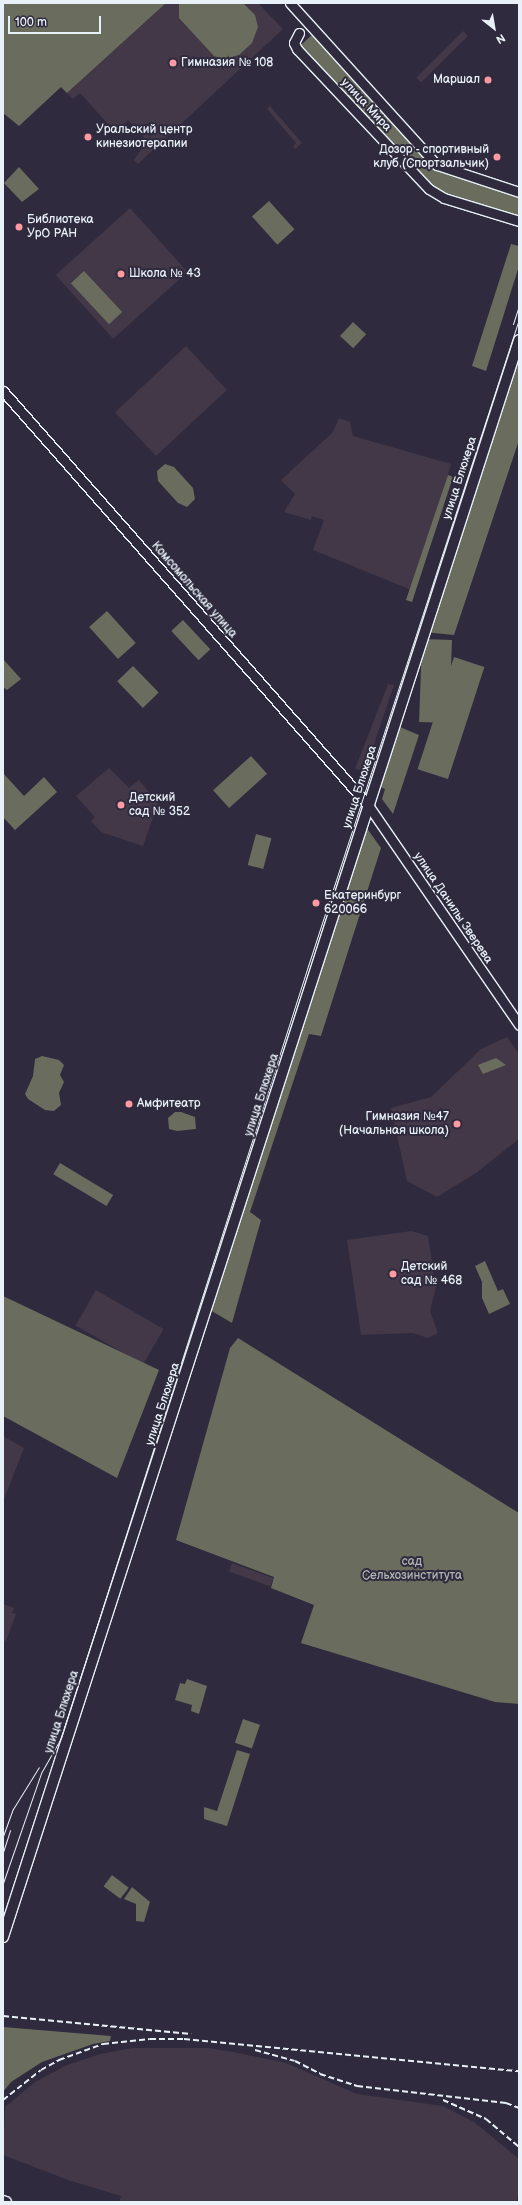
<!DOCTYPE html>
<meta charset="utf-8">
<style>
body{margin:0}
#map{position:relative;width:522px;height:2205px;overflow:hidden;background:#2f2a3d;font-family:"Balsamiq Sans",sans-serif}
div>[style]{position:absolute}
.built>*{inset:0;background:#423847;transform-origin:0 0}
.green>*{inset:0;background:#6a6c5e;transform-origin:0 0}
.roads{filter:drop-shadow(1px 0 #e8f1f8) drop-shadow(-1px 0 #e8f1f8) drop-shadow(0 1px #e8f1f8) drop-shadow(0 -1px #e8f1f8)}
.secondary>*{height:9px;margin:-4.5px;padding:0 4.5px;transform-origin:4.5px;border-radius:4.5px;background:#2f2a3d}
.primary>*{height:10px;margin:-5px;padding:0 5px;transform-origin:5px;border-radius:5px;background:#2f2a3d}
.tram>*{height:1px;margin:-0.5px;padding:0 0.5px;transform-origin:0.5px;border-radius:0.5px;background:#e8f1f8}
.rail>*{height:2px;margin-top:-1px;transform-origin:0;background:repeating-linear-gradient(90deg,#e8f1f8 0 6px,transparent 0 9px)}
.dots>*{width:11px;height:11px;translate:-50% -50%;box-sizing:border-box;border:2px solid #2f2a3d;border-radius:50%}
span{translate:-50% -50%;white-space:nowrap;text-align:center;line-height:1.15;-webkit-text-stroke:4px #2f2a3d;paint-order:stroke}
.poi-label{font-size:12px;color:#e8f1f8}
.left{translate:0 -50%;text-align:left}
.right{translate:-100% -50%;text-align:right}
.street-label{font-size:12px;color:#e8f1f8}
.park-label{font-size:12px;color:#afb5b3}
.frame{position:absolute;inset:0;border:4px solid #e8f1f8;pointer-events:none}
.north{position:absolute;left:474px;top:8px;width:40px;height:40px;-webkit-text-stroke:3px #2f2a3d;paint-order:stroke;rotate:149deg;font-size:11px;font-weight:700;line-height:16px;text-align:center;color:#e8f1f8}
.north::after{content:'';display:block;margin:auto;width:14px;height:18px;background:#e8f1f8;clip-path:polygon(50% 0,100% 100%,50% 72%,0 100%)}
.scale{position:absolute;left:8px;top:16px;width:93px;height:18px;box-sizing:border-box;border:2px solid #e8f1f8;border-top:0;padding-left:5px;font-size:12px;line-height:14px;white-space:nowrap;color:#e8f1f8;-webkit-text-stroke:3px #2f2a3d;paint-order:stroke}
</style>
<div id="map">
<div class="built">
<div style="clip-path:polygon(166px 3px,258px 3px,283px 29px,138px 164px,134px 160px,147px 141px,128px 120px,115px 132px,80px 93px,73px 99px,67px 93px)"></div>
<div style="left:463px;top:31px;width:7px;height:66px;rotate:45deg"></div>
<div style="clip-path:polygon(270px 106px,302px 143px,295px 149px,293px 146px,296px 143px,267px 109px)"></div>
<div style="left:130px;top:208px;width:86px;height:100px;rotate:48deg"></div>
<div style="left:186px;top:346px;width:60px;height:97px;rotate:47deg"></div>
<div style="clip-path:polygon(339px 418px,350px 422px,353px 436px,451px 464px,414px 591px,313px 550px,324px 520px,312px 516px,311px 520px,284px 512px,295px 494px,281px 480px,333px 432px)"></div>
<div style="clip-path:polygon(388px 684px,394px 685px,365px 771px,355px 769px)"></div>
<div style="clip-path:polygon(109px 768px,129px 788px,139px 780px,158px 803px,143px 846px,101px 832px,91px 821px,95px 817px,76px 796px)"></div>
<div style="clip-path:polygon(507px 1037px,519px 1054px,519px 1139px,476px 1173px,437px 1197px,407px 1181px,391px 1108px,431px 1097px,481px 1049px)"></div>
<div style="clip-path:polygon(411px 1231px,428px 1236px,436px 1287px,430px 1311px,438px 1333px,428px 1338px,413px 1333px,361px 1335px,347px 1240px)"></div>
<div style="left:96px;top:1290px;width:78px;height:41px;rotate:30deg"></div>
<div style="clip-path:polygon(3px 1436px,24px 1448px,3px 1502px)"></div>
<div style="left:232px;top:1563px;width:44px;height:9px;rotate:20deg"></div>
<div style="clip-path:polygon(3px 1604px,14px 1608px,12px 1613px,16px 1614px,6px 1641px,3px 1640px)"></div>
<div style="clip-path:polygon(132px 2048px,208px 2048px,234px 2052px,286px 2063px,357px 2094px,443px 2106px,474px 2122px,519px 2159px,519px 2192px,516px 2202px,119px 2202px,121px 2196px,68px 2180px,3px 2155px,5px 2107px,35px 2082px,67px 2065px,100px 2054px)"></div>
</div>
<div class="green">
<div style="clip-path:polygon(3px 3px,166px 3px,67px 93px,61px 87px,19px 126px,3px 113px)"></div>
<div style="clip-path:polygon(179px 3px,243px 3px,255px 15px,258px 27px,252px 43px,239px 55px,224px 59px,214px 56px,179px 18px)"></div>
<div style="clip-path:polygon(316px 31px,430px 159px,519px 192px,519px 221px,444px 198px,299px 51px,301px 45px)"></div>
<div style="clip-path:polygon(19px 167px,39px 189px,22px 202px,4px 183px)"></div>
<div style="left:269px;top:201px;width:38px;height:23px;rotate:48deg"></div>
<div style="clip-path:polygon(511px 244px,519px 246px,519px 266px,486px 371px,472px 366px)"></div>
<div style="left:84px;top:271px;width:56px;height:18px;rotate:47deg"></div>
<div style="left:353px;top:322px;width:18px;height:19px;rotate:43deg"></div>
<div style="clip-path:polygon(519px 340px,519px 440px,454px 635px,424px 632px)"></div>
<div style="clip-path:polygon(165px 464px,174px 467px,193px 488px,195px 499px,187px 507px,178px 503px,158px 481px,157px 471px)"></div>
<div style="clip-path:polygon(448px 475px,453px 477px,412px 602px,406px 600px)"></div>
<div style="left:107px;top:611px;width:43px;height:24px;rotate:48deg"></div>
<div style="left:183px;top:620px;width:40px;height:16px;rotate:47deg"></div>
<div style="left:422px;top:639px;width:30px;height:83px;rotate:2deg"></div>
<div style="left:454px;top:657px;width:32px;height:118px;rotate:18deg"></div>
<div style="clip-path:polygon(3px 659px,21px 679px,7px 690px,3px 687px)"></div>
<div style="left:133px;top:666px;width:37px;height:22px;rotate:46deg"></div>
<div style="clip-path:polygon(400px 727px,419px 735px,393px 814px,382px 799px,385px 789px,380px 787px)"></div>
<div style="left:251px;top:756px;width:24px;height:51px;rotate:48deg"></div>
<div style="clip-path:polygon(3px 773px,24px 796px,44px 777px,57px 792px,15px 830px,3px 817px)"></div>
<div style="clip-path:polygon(366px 827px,381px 848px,321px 1036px,309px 1034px,250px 1212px,261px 1220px,232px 1323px,210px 1310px)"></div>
<div style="left:256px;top:834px;width:16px;height:32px;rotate:15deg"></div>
<div style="clip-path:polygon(42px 1056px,59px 1060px,64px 1065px,60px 1075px,64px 1082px,59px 1093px,61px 1105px,54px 1111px,45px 1110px,28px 1099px,25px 1094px,33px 1076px,35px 1059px)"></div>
<div style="clip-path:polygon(496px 1058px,506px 1065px,483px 1074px,478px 1065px)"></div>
<div style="clip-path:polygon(181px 1112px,195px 1117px,196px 1129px,177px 1131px,169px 1129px,168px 1118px,175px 1112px)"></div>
<div style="left:60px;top:1163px;width:62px;height:13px;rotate:31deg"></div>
<div style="clip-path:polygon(485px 1261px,498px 1291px,503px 1289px,510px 1304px,489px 1314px,482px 1298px,482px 1282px,475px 1266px)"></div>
<div style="clip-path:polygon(3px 1296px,159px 1370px,117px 1478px,3px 1416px)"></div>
<div style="clip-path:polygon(238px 1338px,519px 1513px,519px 1704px,495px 1702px,301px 1643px,314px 1605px,271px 1588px,274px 1577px,176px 1540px,230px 1348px)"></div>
<div style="clip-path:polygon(187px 1679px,207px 1686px,199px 1714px,191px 1711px,192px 1705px,175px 1700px,180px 1683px,185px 1684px)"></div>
<div style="left:243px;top:1719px;width:18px;height:25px;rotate:19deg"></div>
<div style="clip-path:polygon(237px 1750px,250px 1754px,227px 1826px,204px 1819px,204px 1807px,217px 1811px)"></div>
<div style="left:112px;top:1875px;width:21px;height:14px;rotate:37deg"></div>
<div style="clip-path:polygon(132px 1887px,150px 1902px,144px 1922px,136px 1921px,136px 1904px,124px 1899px)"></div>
<div style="clip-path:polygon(3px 2027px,111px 2036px,110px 2041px,93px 2044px,42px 2062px,11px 2082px,3px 2092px)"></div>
</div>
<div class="roads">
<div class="secondary">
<div style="left:290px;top:3px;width:219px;rotate:47.8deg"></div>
<div style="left:437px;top:165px;width:86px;rotate:18.2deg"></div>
<div style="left:299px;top:33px;width:11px;rotate:117deg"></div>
<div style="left:294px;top:43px;width:7px;rotate:63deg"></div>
<div style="left:297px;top:49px;width:192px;rotate:46.7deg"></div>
<div style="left:429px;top:189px;width:17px;rotate:31deg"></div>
<div style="left:444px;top:198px;width:78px;rotate:17deg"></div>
<div style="left:3px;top:391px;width:552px;rotate:48.6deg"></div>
<div style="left:368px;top:805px;width:267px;rotate:55.5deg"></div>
</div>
<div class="primary">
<div style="left:3px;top:1937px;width:1678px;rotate:-72.09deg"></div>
<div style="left:3px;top:2201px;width:3px;rotate:18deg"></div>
</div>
</div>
<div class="tram">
<div style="left:513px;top:324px;width:19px;rotate:-72deg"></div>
<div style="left:3px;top:1836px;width:29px;rotate:-70deg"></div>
<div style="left:13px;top:1809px;width:49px;rotate:-58.2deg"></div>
<div style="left:3px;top:1852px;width:23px;rotate:-72deg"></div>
<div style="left:3px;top:1883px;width:116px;rotate:-70.9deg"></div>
<div style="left:41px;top:1773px;width:40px;rotate:-60.3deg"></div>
<div style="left:61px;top:1738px;width:811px;rotate:-72.26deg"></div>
<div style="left:308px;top:966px;width:681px;rotate:-71.94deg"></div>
</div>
<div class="rail">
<div style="left:3px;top:2016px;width:189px;rotate:5.5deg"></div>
<div style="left:255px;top:2050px;width:41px;rotate:15.4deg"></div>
<div style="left:295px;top:2061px;width:28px;rotate:27deg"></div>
<div style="left:320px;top:2074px;width:39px;rotate:18deg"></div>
<div style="left:357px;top:2086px;width:150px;rotate:6.5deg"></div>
<div style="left:506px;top:2103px;width:14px;rotate:21deg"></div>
<div style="left:3px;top:2100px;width:48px;rotate:-38.3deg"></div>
<div style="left:41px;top:2070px;width:21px;rotate:-29deg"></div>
<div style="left:59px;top:2060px;width:47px;rotate:-20deg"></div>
<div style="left:103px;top:2044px;width:47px;rotate:-6.1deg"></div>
<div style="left:150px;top:2039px;width:34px"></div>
<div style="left:184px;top:2039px;width:337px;rotate:5.5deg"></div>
<div style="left:443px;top:2100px;width:47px;rotate:23.8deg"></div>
<div style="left:486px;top:2119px;width:43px;rotate:40.3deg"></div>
</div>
<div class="dots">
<div style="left:173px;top:63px;background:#ff9aa2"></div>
<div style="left:488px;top:80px;background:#ff9aa2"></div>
<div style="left:88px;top:137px;background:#ff9aa2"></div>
<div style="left:497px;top:157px;background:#ff9aa2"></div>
<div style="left:19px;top:227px;background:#ff9aa2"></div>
<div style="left:121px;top:274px;background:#ff9aa2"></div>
<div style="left:121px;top:805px;background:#ff9aa2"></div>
<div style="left:316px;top:903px;background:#ff9aa2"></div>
<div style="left:129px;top:1104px;background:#ff9aa2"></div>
<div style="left:457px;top:1124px;background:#ff9aa2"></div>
<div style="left:393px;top:1274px;background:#ff9aa2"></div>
</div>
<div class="poi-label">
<span class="left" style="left:181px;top:63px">Гимназия № 108</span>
<span class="right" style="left:480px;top:80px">Маршал</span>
<span class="left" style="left:96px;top:137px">Уральский центр<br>кинезиотерапии</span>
<span class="right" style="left:489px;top:157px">Дозор - спортивный<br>клуб (Спортзальчик)</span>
<span class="left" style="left:27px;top:227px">Библиотека<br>УрО РАН</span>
<span class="left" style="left:129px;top:274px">Школа № 43</span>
<span class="left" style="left:129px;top:805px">Детский<br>сад № 352</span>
<span class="left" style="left:324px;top:903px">Екатеринбург<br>620066</span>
<span class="left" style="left:137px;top:1104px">Амфитеатр</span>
<span class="right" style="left:449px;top:1124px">Гимназия №47<br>(Начальная школа)</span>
<span class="left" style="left:401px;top:1274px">Детский<br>сад № 468</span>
</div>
<div class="street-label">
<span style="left:366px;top:105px;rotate:47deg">улица Мира</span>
<span style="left:460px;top:478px;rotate:-72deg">улица Блюхера</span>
<span style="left:194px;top:590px;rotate:49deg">Комсомольская улица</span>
<span style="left:360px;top:787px;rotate:-72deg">улица Блюхера</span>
<span style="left:453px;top:908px;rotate:56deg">улица Данилы Зверева</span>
<span style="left:262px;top:1095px;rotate:-72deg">улица Блюхера</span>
<span style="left:163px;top:1404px;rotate:-72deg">улица Блюхера</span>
<span style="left:62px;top:1712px;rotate:-72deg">улица Блюхера</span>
</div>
<div class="park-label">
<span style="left:412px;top:1569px">сад<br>Сельхозинститута</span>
</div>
<div class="frame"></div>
<div class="north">N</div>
<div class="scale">100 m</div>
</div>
